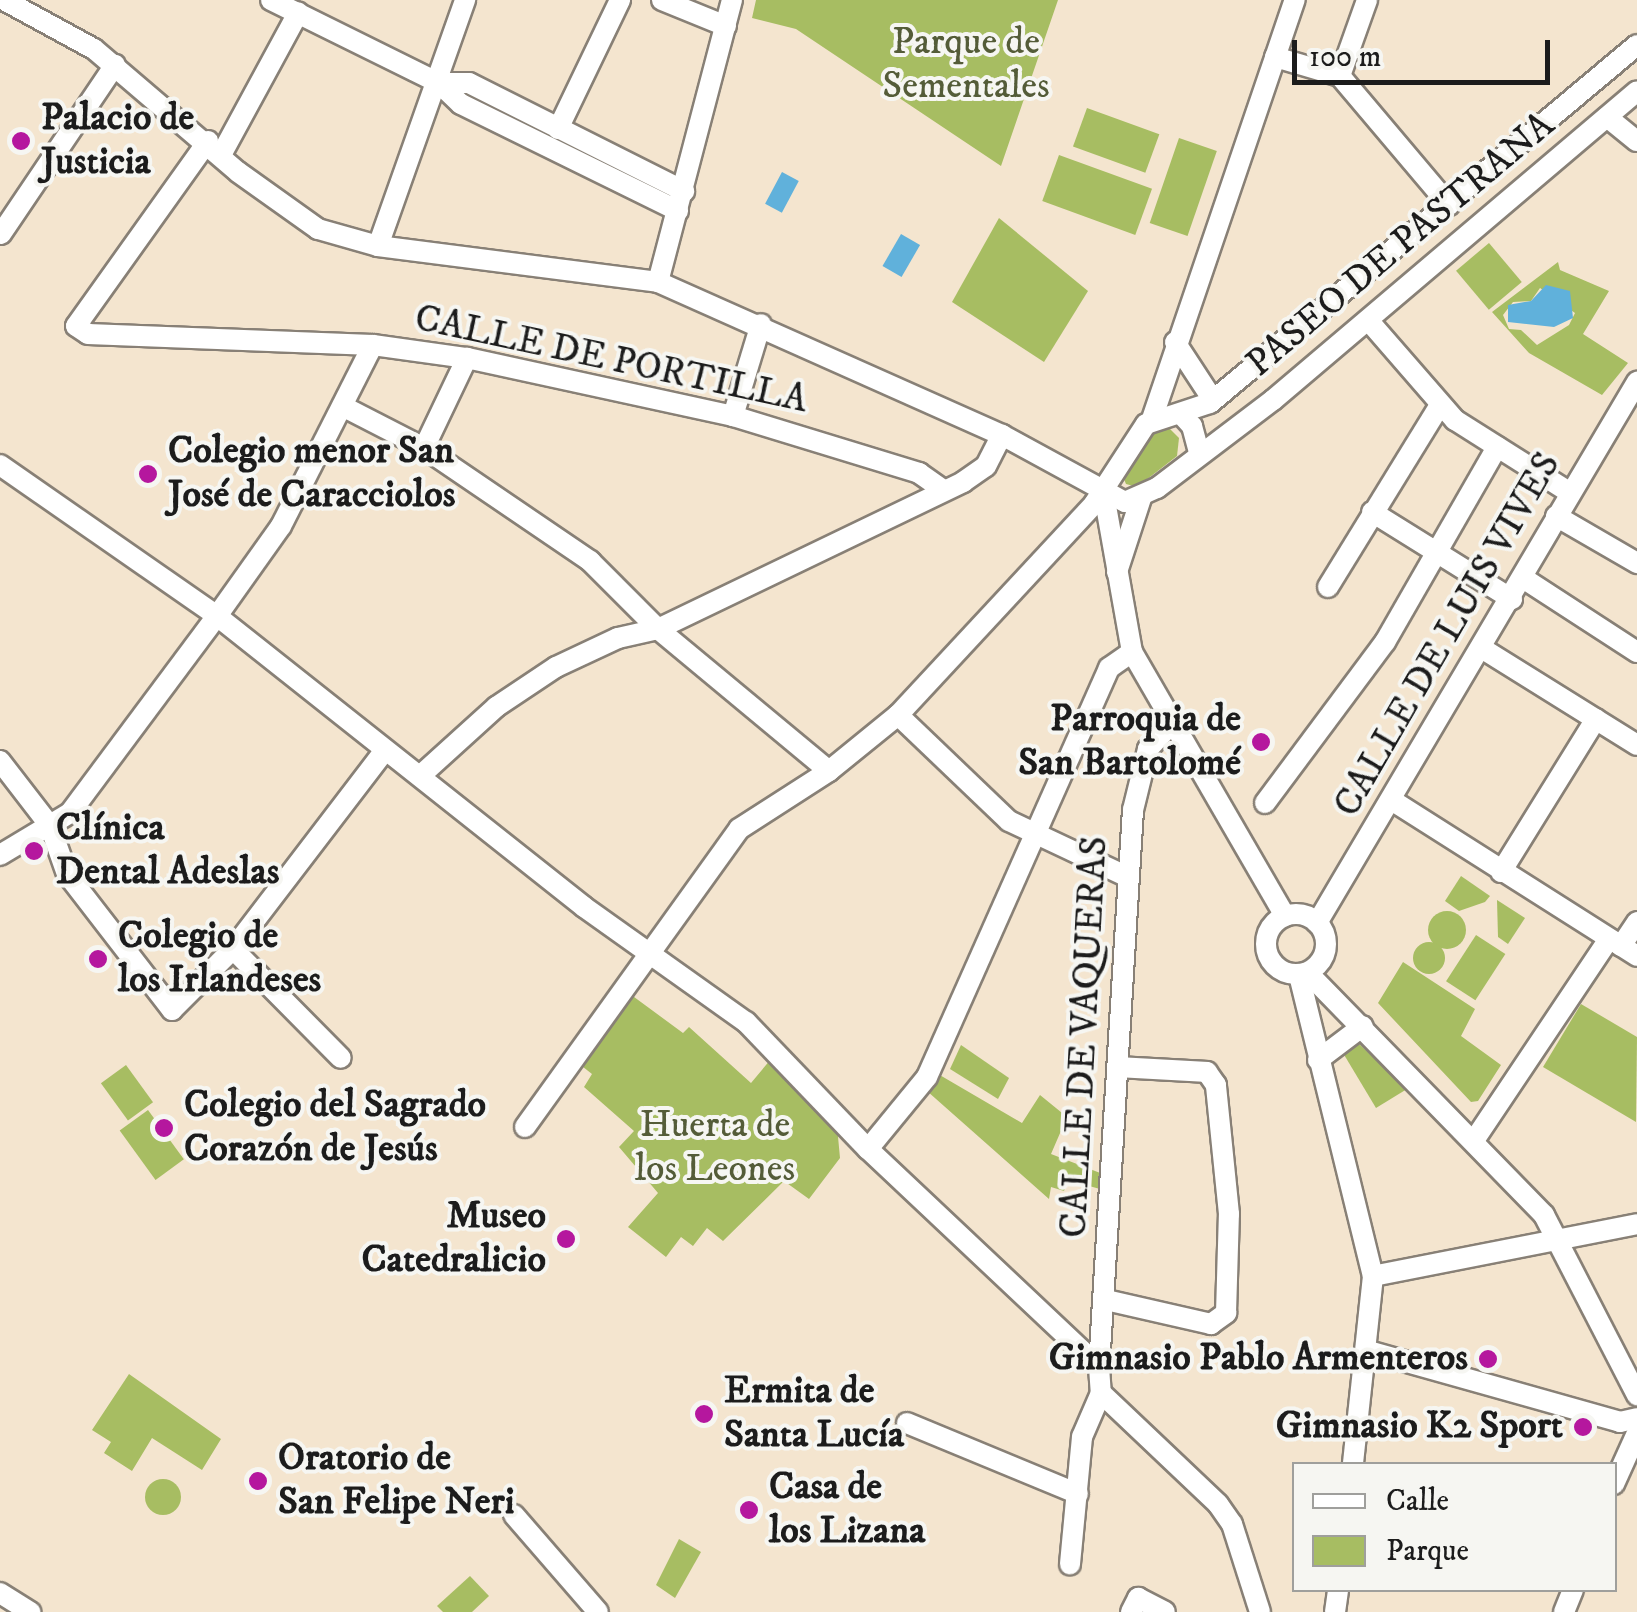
<!DOCTYPE html>
<meta charset="utf-8">
<style>
body{margin:0}
#map{position:relative;width:1637px;height:1612px;overflow:hidden;background:#f4e5cf;font-family:"IM FELL DW Pica",serif}
div>[style]{position:absolute}
.green>*{inset:0;background:#a7bd62;transform-origin:0 0}
.round{border-radius:50%}
.water>*{inset:0;background:#60b1db;transform-origin:0 0}
.roads{filter:drop-shadow(2px 0 #888076) drop-shadow(-2px 0 #888076) drop-shadow(0 2px #888076) drop-shadow(0 -2px #888076)}
.minor>*{height:20px;margin:-10px;padding:0 10px;transform-origin:10px;border-radius:10px;background:#fff}
.minor>.ring{margin:-10px;padding:0;box-sizing:content-box;background:none;border:20px solid #fff;border-radius:50%}
.dots>*{width:28px;height:28px;translate:-50% -50%;box-sizing:border-box;border:5px solid #f6f6f2;border-radius:50%}
span{translate:-50% -50%;white-space:nowrap;text-align:center;line-height:1.15;-webkit-text-stroke:8px #f6f6f2;paint-order:stroke}
.park-label{font-size:38px;color:#545c38}
.poi-label{font-size:38px;color:#1c1c1c;font-weight:700}
.left{translate:0 -50%;text-align:left}
.right{translate:-100% -50%;text-align:right}
.street-label{font-size:38px;color:#1c1c1c}
.legend{position:absolute;left:1292px;top:1462px;width:325px;height:130px;box-sizing:border-box;background:#f6f6f2;border:2px solid #9f9f9c;margin:0;padding:12px 18px;list-style:none;font-size:30px;color:#1c1c1c}
.legend li{display:flex;align-items:center;gap:20px;height:50px}
.legend b{width:50px;border:2px solid #9f9f9c}
.scale{position:absolute;left:1292px;top:40px;width:258px;height:45px;box-sizing:border-box;border:5px solid #1c1c1c;border-top:0;padding-left:12px;font-size:30px;line-height:35px;white-space:nowrap;color:#1c1c1c;-webkit-text-stroke:8px #f6f6f2;paint-order:stroke}
</style>
<div id="map">
<div class="green">
<div style="clip-path:polygon(756px 0,1058px 0,1001px 166px,796px 29px,752px 18px)"></div>
<div style="left:1087px;top:108px;width:77px;height:41px;rotate:20deg"></div>
<div style="left:1179px;top:138px;width:40px;height:90px;rotate:19deg"></div>
<div style="left:1059px;top:155px;width:99px;height:49px;rotate:20deg"></div>
<div style="clip-path:polygon(999px 218px,1088px 291px,1044px 362px,952px 302px)"></div>
<div style="left:1489px;top:243px;width:51px;height:43px;rotate:50deg"></div>
<div style="clip-path:polygon(evenodd,1558px 262px,1560px 270px,1609px 291px,1583px 334px,1628px 363px,1602px 395px,1529px 353px,1492px 312px,1558px 262px,1540px 288px,1575px 313px,1569px 325px,1537px 345px,1521px 330px,1509px 329px,1503px 315px,1513px 302px,1531px 301px,1540px 288px)"></div>
<div style="clip-path:polygon(1167px 426px,1179px 438px,1177px 456px,1137px 487px,1126px 484px,1121px 472px,1150px 431px)"></div>
<div style="clip-path:polygon(1461px 876px,1490px 896px,1485px 902px,1459px 911px,1445px 901px)"></div>
<div style="clip-path:polygon(1497px 900px,1525px 918px,1508px 944px,1498px 937px)"></div>
<div class="round" style="left:1428px;top:911px;width:38px;height:38px"></div>
<div style="left:1476px;top:935px;width:35px;height:55px;rotate:33deg"></div>
<div class="round" style="left:1413px;top:942px;width:32px;height:32px"></div>
<div style="clip-path:polygon(1403px 962px,1475px 1009px,1461px 1036px,1501px 1065px,1478px 1101px,1471px 1102px,1378px 1003px)"></div>
<div style="clip-path:polygon(630px 994px,683px 1033px,689px 1027px,751px 1083px,771px 1059px,837px 1126px,840px 1158px,809px 1199px,784px 1181px,723px 1241px,707px 1228px,693px 1246px,681px 1237px,666px 1257px,628px 1227px,658px 1193px,619px 1147px,634px 1131px,584px 1087px,592px 1074px,578px 1063px)"></div>
<div style="clip-path:polygon(1581px 1004px,1637px 1037px,1636px 1122px,1543px 1067px)"></div>
<div style="clip-path:polygon(1356px 1041px,1407px 1089px,1376px 1108px,1343px 1053px)"></div>
<div style="clip-path:polygon(961px 1045px,1009px 1078px,998px 1099px,950px 1069px)"></div>
<div style="left:126px;top:1065px;width:46px;height:31px;rotate:54deg"></div>
<div style="clip-path:polygon(938px 1074px,1022px 1123px,1040px 1095px,1067px 1117px,1051px 1154px,1108px 1176px,1107px 1191px,1068px 1180px,1064px 1191px,1051px 1187px,1049px 1199px,927px 1091px)"></div>
<div style="left:148px;top:1110px;width:61px;height:35px;rotate:54deg"></div>
<div style="clip-path:polygon(129px 1374px,221px 1439px,202px 1470px,152px 1438px,132px 1471px,104px 1453px,111px 1442px,92px 1430px)"></div>
<div class="round" style="left:145px;top:1479px;width:36px;height:36px"></div>
<div style="clip-path:polygon(679px 1539px,701px 1552px,675px 1598px,656px 1585px)"></div>
<div style="clip-path:polygon(470px 1576px,489px 1596px,472px 1612px,443px 1612px,437px 1606px)"></div>
</div>
<div class="water">
<div style="left:782px;top:172px;width:19px;height:36px;rotate:28deg"></div>
<div style="left:901px;top:234px;width:22px;height:37px;rotate:30deg"></div>
<div style="clip-path:polygon(1546px 285px,1570px 291px,1573px 318px,1554px 327px,1508px 322px,1508px 305px,1531px 301px)"></div>
</div>
<div class="roads">
<div class="minor">
<div style="left:4px;top:0;width:102px;rotate:28.6deg"></div>
<div style="left:94px;top:49px;width:189px;rotate:40.5deg"></div>
<div style="left:238px;top:172px;width:98px;rotate:35.5deg"></div>
<div style="left:318px;top:229px;width:62px;rotate:15.8deg"></div>
<div style="left:378px;top:246px;width:282px;rotate:7.3deg"></div>
<div style="left:658px;top:282px;width:376px;rotate:24deg"></div>
<div style="left:1002px;top:435px;width:140px;rotate:28.6deg"></div>
<div style="left:1125px;top:502px;width:35px;rotate:-24deg"></div>
<div style="left:1157px;top:488px;width:146px;rotate:-37.2deg"></div>
<div style="left:1273px;top:400px;width:477px;rotate:-40.3deg"></div>
<div style="left:271px;top:0;width:187px;rotate:26.3deg"></div>
<div style="left:439px;top:83px;width:30px;rotate:44deg"></div>
<div style="left:461px;top:104px;width:242px;rotate:26.2deg"></div>
<div style="left:662px;top:0;width:69px;rotate:22.1deg"></div>
<div style="left:1275px;top:57px;width:68px;rotate:16.3deg"></div>
<div style="left:1340px;top:76px;width:169px;rotate:49.8deg"></div>
<div style="left:1340px;top:76px;width:81px;rotate:-70.4deg"></div>
<div style="left:439px;top:83px;width:30px"></div>
<div style="left:469px;top:83px;width:241px;rotate:26.7deg"></div>
<div style="left:1607px;top:117px;width:38px;rotate:39deg"></div>
<div style="left:558px;top:129px;width:143px;rotate:-64.3deg"></div>
<div style="left:208px;top:141px;width:227px;rotate:125.5deg"></div>
<div style="left:76px;top:326px;width:14px;rotate:34deg"></div>
<div style="left:88px;top:334px;width:285px;rotate:2.2deg"></div>
<div style="left:373px;top:345px;width:95px;rotate:7.9deg"></div>
<div style="left:467px;top:358px;width:272px;rotate:12.3deg"></div>
<div style="left:733px;top:416px;width:195px;rotate:17deg"></div>
<div style="left:919px;top:473px;width:29px;rotate:35deg"></div>
<div style="left:221px;top:155px;width:162px;rotate:-61.5deg"></div>
<div style="left:1px;top:234px;width:204px;rotate:-56deg"></div>
<div style="left:378px;top:246px;width:261px;rotate:-70.5deg"></div>
<div style="left:658px;top:282px;width:292px;rotate:-75.3deg"></div>
<div style="left:1368px;top:320px;width:133px;rotate:49deg"></div>
<div style="left:1455px;top:420px;width:135px;rotate:32.3deg"></div>
<div style="left:1175px;top:342px;width:69px;rotate:56.8deg"></div>
<div style="left:344px;top:407px;width:90px;rotate:27.1deg"></div>
<div style="left:424px;top:448px;width:201px;rotate:34.2deg"></div>
<div style="left:590px;top:561px;width:96px;rotate:45deg"></div>
<div style="left:658px;top:629px;width:222px;rotate:39.7deg"></div>
<div style="left:1182px;top:415px;width:15px;rotate:48deg"></div>
<div style="left:1192px;top:426px;width:28px;rotate:75deg"></div>
<div style="left:733px;top:416px;width:96px;rotate:-73.1deg"></div>
<div style="left:1152px;top:419px;width:443px;rotate:-71.2deg"></div>
<div style="left:424px;top:448px;width:100px;rotate:-64.5deg"></div>
<div style="left:0;top:465px;width:264px;rotate:34.8deg"></div>
<div style="left:217px;top:616px;width:468px;rotate:38.4deg"></div>
<div style="left:584px;top:907px;width:199px;rotate:35.4deg"></div>
<div style="left:746px;top:1022px;width:176px;rotate:46.2deg"></div>
<div style="left:868px;top:1149px;width:318px;rotate:43.3deg"></div>
<div style="left:1099px;top:1367px;width:26px;rotate:86deg"></div>
<div style="left:1101px;top:1393px;width:48px;rotate:113.4deg"></div>
<div style="left:1082px;top:1437px;width:128px;rotate:95.4deg"></div>
<div style="left:1103px;top:489px;width:166px;rotate:79.9deg"></div>
<div style="left:1132px;top:652px;width:305px;rotate:59.9deg"></div>
<div style="left:1372px;top:512px;width:165px;rotate:31.9deg"></div>
<div style="left:1556px;top:516px;width:94px;rotate:30.1deg"></div>
<div style="left:1117px;top:572px;width:78px;rotate:-72deg"></div>
<div style="left:1523px;top:578px;width:136px;rotate:33deg"></div>
<div style="left:1328px;top:587px;width:214px;rotate:-58.4deg"></div>
<div style="left:1483px;top:649px;width:181px;rotate:31.9deg"></div>
<div style="left:898px;top:715px;width:153px;rotate:43.7deg"></div>
<div style="left:1009px;top:821px;width:129px;rotate:25.2deg"></div>
<div style="left:0;top:761px;width:82px;rotate:52.4deg"></div>
<div style="left:50px;top:826px;width:51px;rotate:70.5deg"></div>
<div style="left:67px;top:874px;width:172px;rotate:52.3deg"></div>
<div style="left:172px;top:1010px;width:86px;rotate:-45deg"></div>
<div style="left:233px;top:949px;width:250px;rotate:-52.6deg"></div>
<div style="left:420px;top:776px;width:103px;rotate:-42.2deg"></div>
<div style="left:496px;top:707px;width:72px;rotate:-33.7deg"></div>
<div style="left:556px;top:667px;width:68px;rotate:-25.1deg"></div>
<div style="left:618px;top:638px;width:41px;rotate:-12.7deg"></div>
<div style="left:658px;top:629px;width:339px;rotate:-25.7deg"></div>
<div style="left:963px;top:482px;width:28px;rotate:-35deg"></div>
<div style="left:986px;top:466px;width:35px;rotate:-63deg"></div>
<div style="left:1393px;top:801px;width:289px;rotate:32.4deg"></div>
<div style="left:1265px;top:803px;width:201px;rotate:-53.3deg"></div>
<div style="left:1385px;top:642px;width:225px;rotate:-60.1deg"></div>
<div style="left:0;top:855px;width:82px;rotate:-31deg"></div>
<div style="left:70px;top:813px;width:246px;rotate:-53.3deg"></div>
<div style="left:217px;top:616px;width:110px;rotate:-54.6deg"></div>
<div style="left:281px;top:526px;width:203px;rotate:-63.1deg"></div>
<div style="left:1501px;top:872px;width:180px;rotate:-58.2deg"></div>
<div class="ring" style="left:1266px;top:914px;width:40px;height:40px"></div>
<div style="left:1317px;top:923px;width:629px;rotate:-59.4deg"></div>
<div style="left:1621px;top:946px;width:29px;rotate:-56deg"></div>
<div style="left:233px;top:949px;width:153px;rotate:45.3deg"></div>
<div style="left:1308px;top:973px;width:338px;rotate:45.7deg"></div>
<div style="left:1544px;top:1215px;width:203px;rotate:62.7deg"></div>
<div style="left:1299px;top:975px;width:310px;rotate:76.2deg"></div>
<div style="left:1373px;top:1276px;width:189px;rotate:96.1deg"></div>
<div style="left:1318px;top:1060px;width:56px;rotate:-37.1deg"></div>
<div style="left:525px;top:1127px;width:367px;rotate:-54.3deg"></div>
<div style="left:739px;top:829px;width:107px;rotate:-32.8deg"></div>
<div style="left:829px;top:771px;width:89px;rotate:-39.1deg"></div>
<div style="left:898px;top:715px;width:288px;rotate:-47.1deg"></div>
<div style="left:1094px;top:504px;width:95px;rotate:-57deg"></div>
<div style="left:1146px;top:424px;width:67px;rotate:-18.2deg"></div>
<div style="left:1210px;top:403px;width:557px;rotate:-39.98deg"></div>
<div style="left:1475px;top:1139px;width:241px;rotate:-56.2deg"></div>
<div style="left:868px;top:1149px;width:93px;rotate:-50.7deg"></div>
<div style="left:927px;top:1077px;width:448px;rotate:-66deg"></div>
<div style="left:1109px;top:668px;width:28px;rotate:-35deg"></div>
<div style="left:1373px;top:1276px;width:269px;rotate:-11.1deg"></div>
<div style="left:1106px;top:1300px;width:108px;rotate:12.9deg"></div>
<div style="left:1211px;top:1324px;width:19px;rotate:-36deg"></div>
<div style="left:1226px;top:1313px;width:99px;rotate:-88.3deg"></div>
<div style="left:1229px;top:1214px;width:130px;rotate:-95.8deg"></div>
<div style="left:1216px;top:1085px;width:16px;rotate:-125deg"></div>
<div style="left:1207px;top:1072px;width:89px;rotate:-176.8deg"></div>
<div style="left:1368px;top:1351px;width:262px;rotate:15.7deg"></div>
<div style="left:1620px;top:1422px;width:17px;rotate:-13deg"></div>
<div style="left:1099px;top:1367px;width:558px;rotate:-86.51deg"></div>
<div style="left:1133px;top:810px;width:63px;rotate:-76.2deg"></div>
<div style="left:1148px;top:749px;width:35px;rotate:-47deg"></div>
<div style="left:1101px;top:1393px;width:161px;rotate:43.5deg"></div>
<div style="left:1218px;top:1504px;width:24px;rotate:55deg"></div>
<div style="left:1232px;top:1524px;width:92px;rotate:72.3deg"></div>
<div style="left:907px;top:1423px;width:185px;rotate:22.5deg"></div>
<div style="left:1614px;top:1484px;width:56px;rotate:-65.7deg"></div>
<div style="left:514px;top:1515px;width:128px;rotate:49.1deg"></div>
<div style="left:0;top:1593px;width:36px;rotate:32deg"></div>
<div style="left:1131px;top:1612px;width:16px;rotate:-63deg"></div>
<div style="left:1138px;top:1598px;width:30px;rotate:27deg"></div>
<div style="left:1335px;top:1612px;width:22px;rotate:-82deg"></div>
<div style="left:1564px;top:1612px;width:24px;rotate:-68deg"></div>
</div>
</div>
<div class="dots">
<div style="left:21px;top:141px;background:#b5179e"></div>
<div style="left:148px;top:474px;background:#b5179e"></div>
<div style="left:1261px;top:742px;background:#b5179e"></div>
<div style="left:34px;top:851px;background:#b5179e"></div>
<div style="left:98px;top:959px;background:#b5179e"></div>
<div style="left:164px;top:1128px;background:#b5179e"></div>
<div style="left:566px;top:1239px;background:#b5179e"></div>
<div style="left:1488px;top:1359px;background:#b5179e"></div>
<div style="left:704px;top:1414px;background:#b5179e"></div>
<div style="left:1583px;top:1427px;background:#b5179e"></div>
<div style="left:258px;top:1481px;background:#b5179e"></div>
<div style="left:749px;top:1510px;background:#b5179e"></div>
</div>
<div class="park-label">
<span style="left:966px;top:65px">Parque de<br>Sementales</span>
<span style="left:715px;top:1148px">Huerta de<br>los Leones</span>
</div>
<div class="poi-label">
<span class="left" style="left:41px;top:141px">Palacio de<br>Justicia</span>
<span class="left" style="left:168px;top:474px">Colegio menor San<br>José de Caracciolos</span>
<span class="right" style="left:1241px;top:742px">Parroquia de<br>San Bartolomé</span>
<span class="left" style="left:56px;top:851px">Clínica<br>Dental Adeslas</span>
<span class="left" style="left:118px;top:959px">Colegio de<br>los Irlandeses</span>
<span class="left" style="left:184px;top:1128px">Colegio del Sagrado<br>Corazón de Jesús</span>
<span class="right" style="left:546px;top:1239px">Museo<br>Catedralicio</span>
<span class="right" style="left:1468px;top:1359px">Gimnasio Pablo Armenteros</span>
<span class="left" style="left:724px;top:1414px">Ermita de<br>Santa Lucía</span>
<span class="right" style="left:1563px;top:1427px">Gimnasio K2 Sport</span>
<span class="left" style="left:278px;top:1481px">Oratorio de<br>San Felipe Neri</span>
<span class="left" style="left:769px;top:1510px">Casa de<br>los Lizana</span>
</div>
<div class="street-label">
<span style="left:1401px;top:245px;rotate:-40deg">PASEO DE PASTRANA</span>
<span style="left:611px;top:360px;rotate:12deg">CALLE DE PORTILLA</span>
<span style="left:1448px;top:635px;rotate:-60deg">CALLE DE LUIS VIVES</span>
<span style="left:1085px;top:1037px;rotate:-87deg">CALLE DE VAQUERAS</span>
</div>
<ul class="legend">
<li><b style="height:12px;background:#fff"></b>Calle</li>
<li><b style="height:28px;background:#a7bd62"></b>Parque</li>
</ul>
<div class="scale">100 m</div>
</div>
